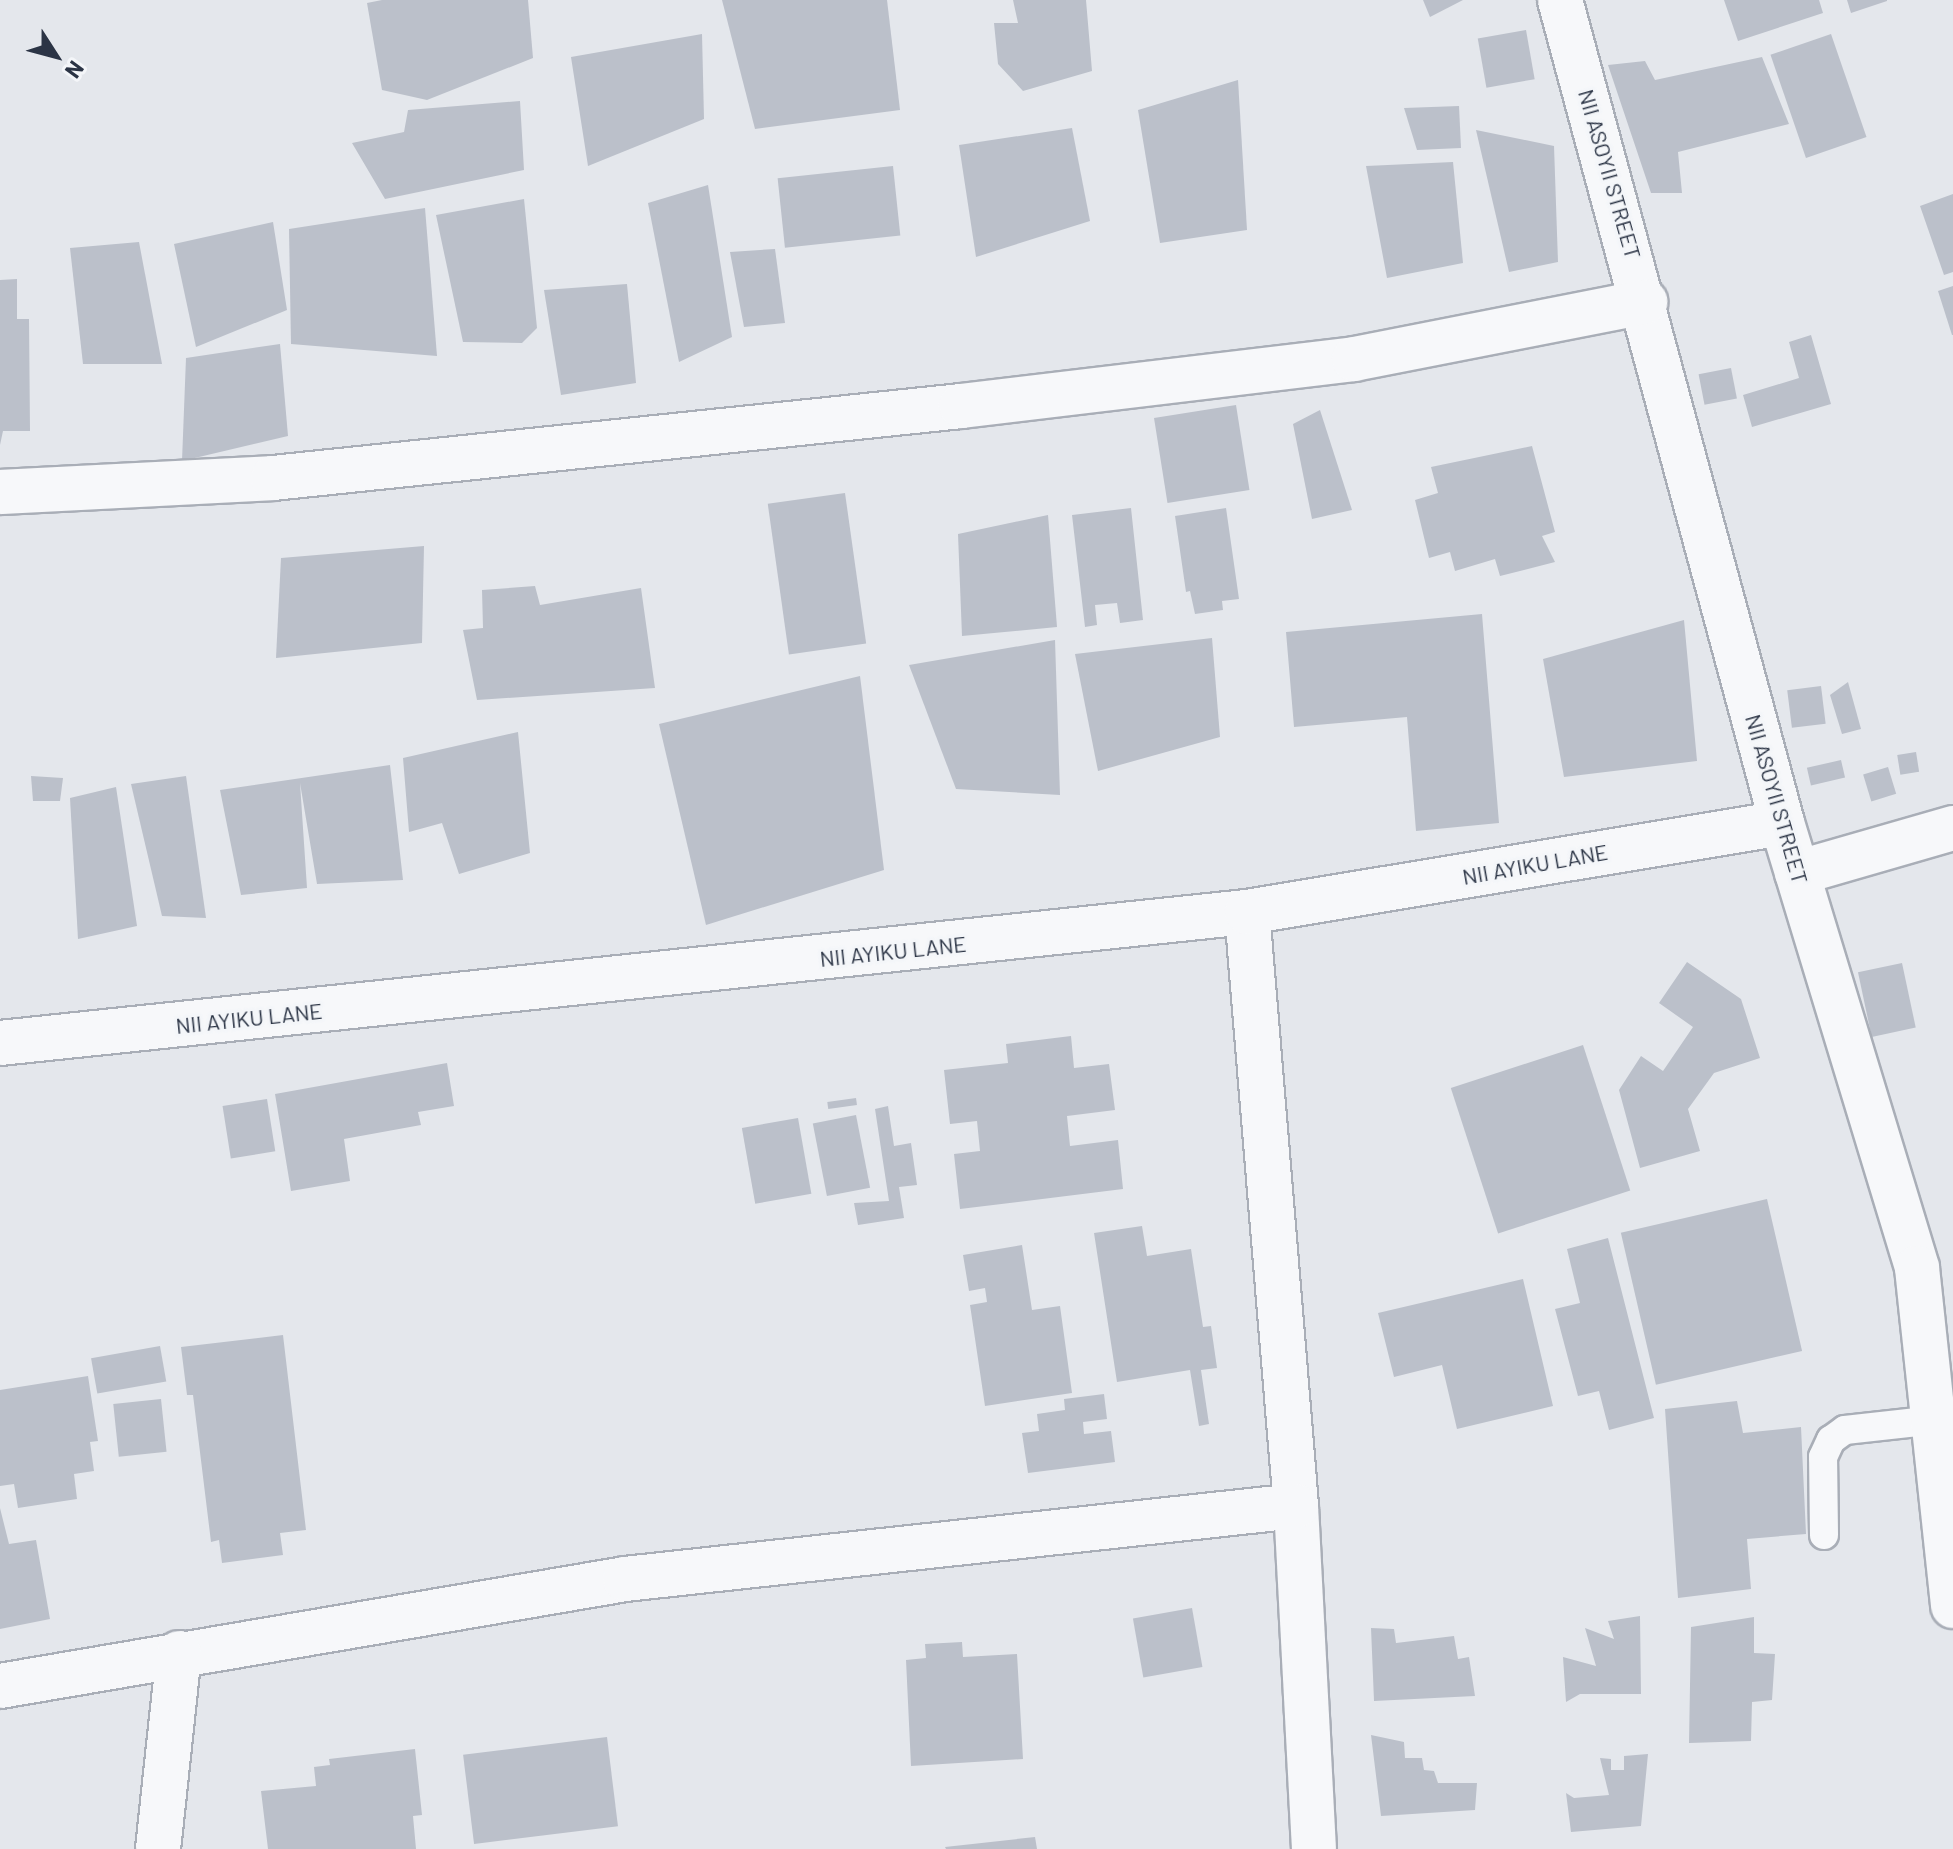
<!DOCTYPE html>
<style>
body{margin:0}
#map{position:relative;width:1953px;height:1849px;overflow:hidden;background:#e4e7ec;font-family:Barlow,sans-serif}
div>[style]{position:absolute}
.building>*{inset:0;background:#bbc0ca;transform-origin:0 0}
.roads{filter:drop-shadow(2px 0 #a9aeb7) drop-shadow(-2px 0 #a9aeb7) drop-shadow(0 2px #a9aeb7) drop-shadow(0 -2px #a9aeb7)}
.service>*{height:28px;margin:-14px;padding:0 14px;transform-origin:14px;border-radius:14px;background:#f7f8fa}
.minor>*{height:44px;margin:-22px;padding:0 22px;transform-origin:22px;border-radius:22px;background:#f7f8fa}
span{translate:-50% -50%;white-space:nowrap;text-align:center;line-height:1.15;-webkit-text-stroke:7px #f4f6f9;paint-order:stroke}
.street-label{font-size:22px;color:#2b3445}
.north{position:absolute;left:16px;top:16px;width:80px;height:80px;-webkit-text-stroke:6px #f4f6f9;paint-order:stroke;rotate:126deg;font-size:22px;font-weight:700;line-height:32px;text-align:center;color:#2b3445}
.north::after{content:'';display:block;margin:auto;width:28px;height:36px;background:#2b3445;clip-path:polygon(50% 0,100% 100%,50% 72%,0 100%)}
</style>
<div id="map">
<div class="building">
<div style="clip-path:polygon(382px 0,528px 0,533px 58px,427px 100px,382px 90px,367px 3px)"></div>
<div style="clip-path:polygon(722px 0,887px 0,900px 110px,755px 129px)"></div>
<div style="clip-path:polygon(1013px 0,1086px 0,1092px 71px,1023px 91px,998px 64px,994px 23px,1018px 23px)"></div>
<div style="clip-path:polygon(1423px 0,1463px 0,1430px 17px)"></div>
<div style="clip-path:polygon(1724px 0,1819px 0,1823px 13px,1738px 41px)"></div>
<div style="clip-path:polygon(1847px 0,1887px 0,1887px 1px,1851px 13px)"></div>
<div style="left:1526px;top:30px;width:50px;height:49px;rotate:80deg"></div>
<div style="clip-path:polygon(702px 34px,704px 119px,588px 166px,571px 57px)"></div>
<div style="left:1831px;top:34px;width:109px;height:64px;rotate:71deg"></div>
<div style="clip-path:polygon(1762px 57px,1789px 124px,1678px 152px,1682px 193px,1651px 193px,1608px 65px,1645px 61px,1655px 80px)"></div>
<div style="clip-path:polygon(1238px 80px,1247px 230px,1160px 243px,1138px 110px)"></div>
<div style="clip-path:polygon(520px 101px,524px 170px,385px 199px,352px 143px,404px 132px,408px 110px)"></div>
<div style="clip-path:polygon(1459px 106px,1461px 148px,1417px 150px,1404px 108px)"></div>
<div style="clip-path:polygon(1072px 128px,1090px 221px,976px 257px,959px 145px)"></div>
<div style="clip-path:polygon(1476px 130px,1554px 146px,1558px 262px,1509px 272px)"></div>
<div style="clip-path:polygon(1453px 162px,1463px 263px,1387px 278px,1366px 166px)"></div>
<div style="left:893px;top:166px;width:70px;height:116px;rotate:84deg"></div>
<div style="clip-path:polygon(708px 185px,732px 337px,679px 362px,648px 203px)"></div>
<div style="clip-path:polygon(1953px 194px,1953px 272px,1944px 275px,1920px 206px)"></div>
<div style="clip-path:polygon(524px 199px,537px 328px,522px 343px,463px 342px,436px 215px)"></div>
<div style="clip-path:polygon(425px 208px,437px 356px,291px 344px,289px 229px)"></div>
<div style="clip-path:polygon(273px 222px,287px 310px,196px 347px,174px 244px)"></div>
<div style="clip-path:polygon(139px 242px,162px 364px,83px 364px,70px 248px)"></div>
<div style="clip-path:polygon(775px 249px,785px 323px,744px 327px,730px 252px)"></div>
<div style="clip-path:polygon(17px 279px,17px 319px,29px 319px,30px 431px,3px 431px,0 445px,0 280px)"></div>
<div style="clip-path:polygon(627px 284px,636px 383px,561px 395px,544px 290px)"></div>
<div style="clip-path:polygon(1953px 286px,1953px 335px,1952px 335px,1938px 291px)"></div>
<div style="clip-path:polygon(1811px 335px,1831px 404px,1752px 427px,1743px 395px,1799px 378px,1789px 342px)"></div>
<div style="clip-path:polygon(280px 344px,288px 436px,182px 461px,186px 358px)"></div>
<div style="left:1731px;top:368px;width:31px;height:33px;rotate:79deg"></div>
<div style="left:1236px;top:405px;width:86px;height:83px;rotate:81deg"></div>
<div style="clip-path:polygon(1320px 410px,1352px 510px,1312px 519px,1293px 424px)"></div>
<div style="clip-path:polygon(1532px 446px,1555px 532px,1542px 536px,1555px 562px,1500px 576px,1495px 559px,1455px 571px,1450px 552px,1429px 558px,1415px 500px,1438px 493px,1431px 467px)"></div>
<div style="left:845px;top:493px;width:152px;height:78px;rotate:82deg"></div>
<div style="clip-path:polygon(1131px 508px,1143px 620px,1120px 623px,1117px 603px,1095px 605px,1097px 625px,1085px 627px,1072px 515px)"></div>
<div style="clip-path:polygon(1226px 508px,1239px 599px,1222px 601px,1223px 610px,1195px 614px,1190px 591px,1186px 592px,1175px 516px)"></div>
<div style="clip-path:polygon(1048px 515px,1057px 627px,962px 636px,958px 534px)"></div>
<div style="clip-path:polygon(424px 546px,422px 643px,276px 658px,281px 558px)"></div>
<div style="clip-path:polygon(535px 586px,540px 605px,641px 588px,655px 688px,477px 700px,463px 630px,483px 628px,482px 590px)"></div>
<div style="clip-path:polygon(1482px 614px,1499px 823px,1416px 831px,1407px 717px,1294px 727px,1286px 632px)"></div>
<div style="clip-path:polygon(1684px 620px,1697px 761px,1564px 777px,1543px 659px)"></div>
<div style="clip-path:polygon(1212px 638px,1220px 737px,1098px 771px,1075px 654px)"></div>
<div style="clip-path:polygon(1055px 640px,1060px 795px,956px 789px,909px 665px)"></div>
<div style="clip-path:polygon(860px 676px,884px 870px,706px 925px,659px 724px)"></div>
<div style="clip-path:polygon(1848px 682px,1861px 729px,1842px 734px,1830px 695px)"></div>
<div style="left:1821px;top:686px;width:38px;height:34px;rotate:83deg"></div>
<div style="clip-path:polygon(518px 732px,530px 853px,459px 874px,442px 823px,409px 832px,403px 758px)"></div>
<div style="left:1916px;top:752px;width:20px;height:19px;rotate:81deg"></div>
<div style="left:1841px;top:760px;width:18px;height:35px;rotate:77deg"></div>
<div style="clip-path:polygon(390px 765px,403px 880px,317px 884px,300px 783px,307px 888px,241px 895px,220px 790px)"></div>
<div style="left:1888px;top:767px;width:28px;height:26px;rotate:73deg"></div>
<div style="clip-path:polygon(31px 776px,63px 778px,60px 801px,33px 801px)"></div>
<div style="clip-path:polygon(186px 776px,206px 918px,162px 916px,131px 784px)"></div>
<div style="clip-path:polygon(116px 787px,137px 926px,78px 939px,70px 798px)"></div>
<div style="clip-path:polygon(1687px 962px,1741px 999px,1760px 1058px,1714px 1073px,1688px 1109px,1700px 1151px,1640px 1168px,1619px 1090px,1641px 1056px,1663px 1071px,1693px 1027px,1659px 1003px)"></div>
<div style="left:1902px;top:963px;width:66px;height:45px;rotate:78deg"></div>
<div style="clip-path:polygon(1071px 1036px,1074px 1068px,1109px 1064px,1115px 1110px,1067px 1116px,1070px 1146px,1118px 1140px,1123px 1189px,960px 1209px,954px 1154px,980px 1151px,977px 1121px,950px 1124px,944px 1070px,1008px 1063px,1006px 1044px)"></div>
<div style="left:1583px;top:1045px;width:153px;height:139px;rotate:72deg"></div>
<div style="clip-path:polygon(447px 1063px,454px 1106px,418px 1112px,421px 1125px,344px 1139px,350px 1181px,291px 1191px,275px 1094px)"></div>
<div style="left:856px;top:1098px;width:7px;height:29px;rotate:82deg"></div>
<div style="left:267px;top:1099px;width:53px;height:45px;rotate:81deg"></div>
<div style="clip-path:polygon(888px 1106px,894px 1146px,911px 1143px,917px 1185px,899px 1187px,904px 1218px,858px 1225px,854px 1203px,889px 1201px,875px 1109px)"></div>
<div style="left:856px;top:1115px;width:74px;height:44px;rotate:79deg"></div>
<div style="left:798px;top:1118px;width:77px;height:57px;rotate:80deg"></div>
<div style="left:1767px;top:1199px;width:156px;height:150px;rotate:77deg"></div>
<div style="clip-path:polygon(1142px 1226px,1147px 1256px,1191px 1249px,1203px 1327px,1211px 1326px,1217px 1368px,1201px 1370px,1209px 1424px,1199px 1426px,1190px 1370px,1117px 1382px,1094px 1233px)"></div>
<div style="clip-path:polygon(1608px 1238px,1654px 1418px,1609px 1430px,1599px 1391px,1578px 1396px,1555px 1309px,1580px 1303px,1567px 1249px)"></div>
<div style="clip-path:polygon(1022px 1245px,1032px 1310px,1060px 1306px,1072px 1393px,985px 1406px,970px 1305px,987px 1302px,985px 1288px,969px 1291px,963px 1255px)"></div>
<div style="clip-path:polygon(1523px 1279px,1553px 1406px,1457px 1429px,1442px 1365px,1394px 1377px,1378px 1313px)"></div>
<div style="clip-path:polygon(283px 1335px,306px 1530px,280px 1533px,283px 1555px,222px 1563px,219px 1540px,211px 1542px,193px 1395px,187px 1395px,181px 1347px)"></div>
<div style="left:160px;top:1346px;width:36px;height:70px;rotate:80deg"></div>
<div style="clip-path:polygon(88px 1376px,98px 1441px,90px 1442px,94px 1471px,74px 1474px,77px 1499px,18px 1508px,14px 1484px,0 1486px,0 1390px)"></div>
<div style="clip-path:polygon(1104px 1394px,1107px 1419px,1083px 1422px,1084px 1434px,1111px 1431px,1115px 1462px,1028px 1473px,1022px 1433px,1039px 1431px,1037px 1414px,1065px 1410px,1064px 1399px)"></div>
<div style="left:161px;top:1399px;width:53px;height:48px;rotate:84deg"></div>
<div style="clip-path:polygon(1737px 1401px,1743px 1433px,1801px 1427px,1806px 1534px,1747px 1539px,1751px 1589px,1678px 1598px,1665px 1409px)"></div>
<div style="clip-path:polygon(0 1508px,9px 1544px,36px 1540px,50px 1619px,0 1629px)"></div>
<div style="left:1192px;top:1608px;width:60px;height:60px;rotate:80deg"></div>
<div style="clip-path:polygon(1640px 1616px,1641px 1694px,1580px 1694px,1566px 1702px,1563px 1657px,1596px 1666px,1585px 1628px,1614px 1639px,1608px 1621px)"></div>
<div style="clip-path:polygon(1754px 1617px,1754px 1653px,1775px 1654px,1772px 1700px,1752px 1702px,1751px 1741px,1689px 1743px,1691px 1627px)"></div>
<div style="clip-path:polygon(1371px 1628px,1394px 1629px,1396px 1643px,1454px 1636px,1458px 1659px,1469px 1657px,1475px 1696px,1374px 1701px)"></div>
<div style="clip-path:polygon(962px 1642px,963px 1657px,1017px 1654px,1023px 1759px,911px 1766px,906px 1660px,926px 1658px,925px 1644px)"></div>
<div style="clip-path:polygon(1371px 1735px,1404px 1742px,1405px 1758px,1422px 1758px,1424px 1770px,1434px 1771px,1438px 1783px,1477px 1783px,1475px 1810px,1381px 1816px)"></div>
<div style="left:607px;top:1737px;width:90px;height:145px;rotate:83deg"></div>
<div style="clip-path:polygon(415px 1749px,422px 1815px,413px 1816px,416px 1849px,268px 1849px,261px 1791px,316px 1786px,314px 1767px,330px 1765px,329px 1759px)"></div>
<div style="clip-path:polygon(1648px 1754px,1641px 1826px,1571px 1832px,1566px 1793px,1574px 1798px,1609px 1795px,1600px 1758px,1611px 1759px,1611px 1770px,1624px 1770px,1624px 1756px)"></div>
<div style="clip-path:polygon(1035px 1837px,1037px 1849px,946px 1849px,945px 1847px)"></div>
</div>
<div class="roads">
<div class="service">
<div style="left:1824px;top:1535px;width:78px;rotate:-90.7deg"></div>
<div style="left:1823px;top:1457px;width:19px;rotate:-65deg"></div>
<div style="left:1831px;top:1440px;width:17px;rotate:-36deg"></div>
<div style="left:1845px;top:1430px;width:91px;rotate:-6.3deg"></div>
</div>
<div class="minor">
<div style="left:1560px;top:0;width:852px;rotate:74.9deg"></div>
<div style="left:1782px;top:823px;width:465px;rotate:73.1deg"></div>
<div style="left:1917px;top:1268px;width:340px;rotate:83.9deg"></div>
<div style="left:0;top:492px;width:273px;rotate:-2.9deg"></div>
<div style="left:273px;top:478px;width:692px;rotate:-5.97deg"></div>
<div style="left:961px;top:406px;width:396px;rotate:-6.8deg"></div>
<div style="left:1354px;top:359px;width:297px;rotate:-11.1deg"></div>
<div style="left:1797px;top:873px;width:162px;rotate:-16.1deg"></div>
<div style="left:1247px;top:912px;width:596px;rotate:85.28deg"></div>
<div style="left:1296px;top:1506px;width:343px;rotate:87deg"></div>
<div style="left:0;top:1043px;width:1254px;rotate:-6deg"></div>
<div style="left:1247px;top:912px;width:542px;rotate:-9.44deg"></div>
<div style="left:0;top:1686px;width:634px;rotate:-9.71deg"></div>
<div style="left:625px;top:1579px;width:675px;rotate:-6.21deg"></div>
<div style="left:158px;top:1849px;width:197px;rotate:-83.9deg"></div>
</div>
</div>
<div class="street-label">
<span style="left:1610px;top:174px;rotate:74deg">NII ASOYII STREET</span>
<span style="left:1777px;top:799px;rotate:74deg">NII ASOYII STREET</span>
<span style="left:1535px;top:864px;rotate:-10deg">NII AYIKU LANE</span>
<span style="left:893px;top:951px;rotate:-6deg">NII AYIKU LANE</span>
<span style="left:249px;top:1018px;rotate:-6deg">NII AYIKU LANE</span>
</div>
<div class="north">N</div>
</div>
